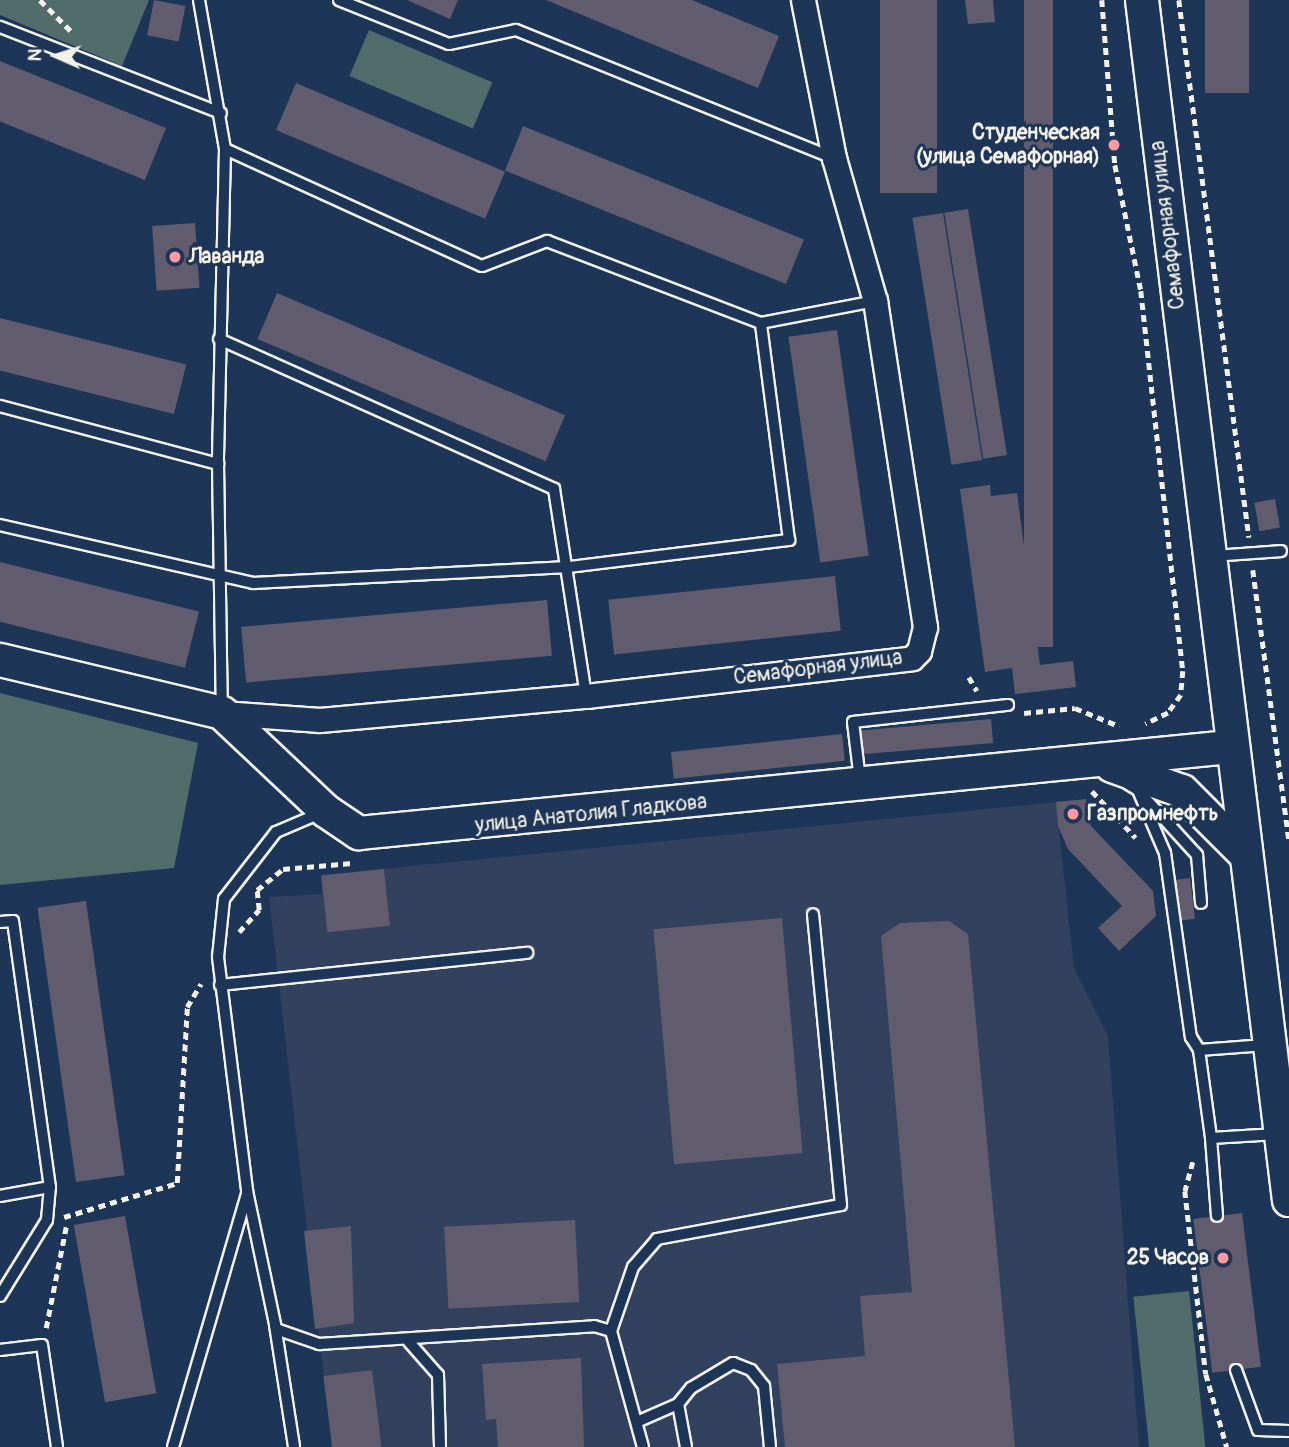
<!DOCTYPE html>
<meta charset="utf-8">
<style>
body{margin:0}
#map{position:relative;width:1289px;height:1447px;overflow:hidden;background:#1d3557;font-family:Pangolin,sans-serif}
div>[style]{position:absolute}
.built>*{inset:0;background:#31415e}
.green>*{inset:0;background:#506d6c;transform-origin:0 0}
.building>*{inset:0;background:#615d6e;transform-origin:0 0}
.path>*{height:4.5px;margin-top:-2.25px;transform-origin:0;background:repeating-linear-gradient(90deg,#f4f1e8 0 7px,transparent 0 12px)}
.roads{filter:drop-shadow(2px 0 #f4f1e8) drop-shadow(-2px 0 #f4f1e8) drop-shadow(0 2px #f4f1e8) drop-shadow(0 -2px #f4f1e8)}
.lane>*{height:10px;margin:-5px;padding:0 5px;transform-origin:5px;border-radius:5px;background:#1d3557}
.street>*{height:23px;margin:-11.5px;padding:0 11.5px;transform-origin:11.5px;border-radius:11.5px;background:#1d3557}
.secondary>*{height:32px;margin:-16px;padding:0 16px;transform-origin:16px;border-radius:16px;background:#1d3557}
.dots>*{width:19px;height:19px;translate:-50% -50%;box-sizing:border-box;border:4px solid #1d3557;border-radius:50%}
span{translate:-50% -50%;white-space:nowrap;text-align:center;line-height:1.15;-webkit-text-stroke:6px #1d3557;paint-order:stroke}
.poi-label{font-size:21px;color:#f4f1e8;font-weight:700}
.right{translate:-100% -50%;text-align:right}
.left{translate:0 -50%;text-align:left}
.street-label{font-size:21px;color:#f4f1e8}
.north{position:absolute;left:21px;top:21px;width:70px;height:70px;-webkit-text-stroke:5px #1d3557;paint-order:stroke;rotate:273deg;font-size:19px;font-weight:700;line-height:28px;text-align:center;color:#f4f1e8}
.north::after{content:'';display:block;margin:auto;width:24px;height:32px;background:#f4f1e8;clip-path:polygon(50% 0,100% 100%,50% 72%,0 100%)}
</style>
<div id="map">
<div class="built">
<div style="clip-path:polygon(1056px 802px,1074px 968px,1108px 1036px,1139px 1447px,332px 1447px,269px 897px,322px 894px,321px 875px)"></div>
</div>
<div class="green">
<div style="clip-path:polygon(0 0,149px 0,122px 66px,0 15px)"></div>
<div style="left:369px;top:30px;width:134px;height:50px;rotate:23deg"></div>
<div style="clip-path:polygon(0 693px,198px 743px,174px 868px,0 885px)"></div>
<div style="left:1189px;top:1291px;width:157px;height:56px;rotate:84deg"></div>
</div>
<div class="building">
<div style="left:154px;top:0;width:32px;height:36px;rotate:11deg"></div>
<div style="clip-path:polygon(407px 0,458px 0,450px 19px)"></div>
<div style="clip-path:polygon(546px 0,692px 0,779px 36px,758px 88px)"></div>
<div style="left:880px;top:0;width:57px;height:193px"></div>
<div style="clip-path:polygon(965px 0,993px 0,995px 22px,968px 24px)"></div>
<div style="left:1024px;top:0;width:29px;height:647px"></div>
<div style="left:1205px;top:0;width:44px;height:93px"></div>
<div style="left:0;top:61px;width:179px;height:56px;rotate:22deg"></div>
<div style="left:296px;top:83px;width:227px;height:51px;rotate:23deg"></div>
<div style="left:523px;top:126px;width:303px;height:48px;rotate:22deg"></div>
<div style="left:968px;top:209px;width:249px;height:24px;rotate:81deg"></div>
<div style="left:943px;top:213px;width:250px;height:31px;rotate:81deg"></div>
<div style="left:195px;top:223px;width:65px;height:43px;rotate:86deg"></div>
<div style="left:277px;top:293px;width:313px;height:50px;rotate:23deg"></div>
<div style="left:0;top:318px;width:192px;height:51px;rotate:14deg"></div>
<div style="left:837px;top:330px;width:228px;height:49px;rotate:82deg"></div>
<div style="clip-path:polygon(990px 485px,991px 496px,1017px 493px,1040px 665px,1073px 661px,1076px 687px,1015px 694px,1012px 668px,985px 672px,960px 489px)"></div>
<div style="left:1275px;top:499px;width:29px;height:21px;rotate:80deg"></div>
<div style="left:0;top:562px;width:205px;height:58px;rotate:14deg"></div>
<div style="left:835px;top:576px;width:55px;height:228px;rotate:84deg"></div>
<div style="left:547px;top:600px;width:56px;height:307px;rotate:85deg"></div>
<div style="left:991px;top:719px;width:24px;height:131px;rotate:85deg"></div>
<div style="left:842px;top:734px;width:27px;height:172px;rotate:84deg"></div>
<div style="clip-path:polygon(1086px 799px,1091px 826px,1153px 891px,1156px 916px,1119px 951px,1098px 928px,1122px 906px,1068px 849px,1058px 826px,1056px 802px)"></div>
<div style="left:384px;top:869px;width:57px;height:63px;rotate:84deg"></div>
<div style="left:1190px;top:878px;width:41px;height:18px;rotate:83deg"></div>
<div style="left:86px;top:901px;width:277px;height:49px;rotate:82deg"></div>
<div style="left:782px;top:918px;width:236px;height:129px;rotate:85deg"></div>
<div style="clip-path:polygon(949px 921px,968px 934px,1015px 1447px,785px 1447px,777px 1364px,865px 1356px,860px 1296px,912px 1292px,881px 936px,900px 923px)"></div>
<div style="left:1242px;top:1213px;width:155px;height:49px;rotate:83deg"></div>
<div style="left:125px;top:1216px;width:180px;height:52px;rotate:80deg"></div>
<div style="left:575px;top:1220px;width:82px;height:131px;rotate:87deg"></div>
<div style="clip-path:polygon(351px 1226px,354px 1323px,315px 1329px,304px 1231px)"></div>
<div style="clip-path:polygon(581px 1358px,584px 1447px,498px 1447px,496px 1419px,486px 1420px,482px 1364px)"></div>
<div style="left:372px;top:1370px;width:78px;height:49px;rotate:83deg"></div>
</div>
<div class="path">
<div style="left:40px;top:0;width:48px;rotate:45deg"></div>
<div style="left:1102px;top:0;width:166px;rotate:85.5deg"></div>
<div style="left:1115px;top:165px;width:129px;rotate:78.3deg"></div>
<div style="left:1141px;top:291px;width:382px;rotate:83.7deg"></div>
<div style="left:1183px;top:671px;width:24px;rotate:95deg"></div>
<div style="left:1181px;top:695px;width:22px;rotate:126deg"></div>
<div style="left:1168px;top:713px;width:25px;rotate:154deg"></div>
<div style="left:1179px;top:0;width:542px;rotate:82.57deg"></div>
<div style="left:1253px;top:570px;width:273px;rotate:82.4deg"></div>
<div style="left:969px;top:677px;width:16px;rotate:60deg"></div>
<div style="left:1024px;top:713px;width:51px;rotate:-5.6deg"></div>
<div style="left:1075px;top:708px;width:48px;rotate:22.2deg"></div>
<div style="left:1092px;top:791px;width:64px;rotate:46.9deg"></div>
<div style="left:239px;top:932px;width:30px;rotate:-48deg"></div>
<div style="left:259px;top:910px;width:20px;rotate:-96deg"></div>
<div style="left:257px;top:890px;width:33px;rotate:-39deg"></div>
<div style="left:283px;top:869px;width:69px;rotate:-5deg"></div>
<div style="left:1193px;top:1162px;width:30px;rotate:105deg"></div>
<div style="left:1185px;top:1191px;width:184px;rotate:83.5deg"></div>
<div style="left:1206px;top:1374px;width:76px;rotate:74deg"></div>
<div style="left:64px;top:1217px;width:118px;rotate:-16.7deg"></div>
<div style="left:177px;top:1183px;width:176px;rotate:-86.7deg"></div>
<div style="left:187px;top:1007px;width:27px;rotate:-59deg"></div>
<div style="left:46px;top:1328px;width:103px;rotate:-78.8deg"></div>
</div>
<div class="roads">
<div class="lane">
<div style="left:199px;top:0;width:151px;rotate:80.1deg"></div>
<div style="left:225px;top:149px;width:315px;rotate:91.3deg"></div>
<div style="left:218px;top:464px;width:245px;rotate:89.1deg"></div>
<div style="left:339px;top:0;width:118px;rotate:21.8deg"></div>
<div style="left:449px;top:44px;width:68px;rotate:-11.8deg"></div>
<div style="left:516px;top:30px;width:342px;rotate:22deg"></div>
<div style="left:0;top:27px;width:237px;rotate:21.3deg"></div>
<div style="left:225px;top:149px;width:282px;rotate:24.5deg"></div>
<div style="left:482px;top:266px;width:70px;rotate:-21deg"></div>
<div style="left:547px;top:241px;width:229px;rotate:21deg"></div>
<div style="left:219px;top:339px;width:367px;rotate:24.1deg"></div>
<div style="left:554px;top:489px;width:209px;rotate:81.2deg"></div>
<div style="left:0;top:406px;width:226px;rotate:14.9deg"></div>
<div style="left:0;top:525px;width:260px;rotate:12.9deg"></div>
<div style="left:253px;top:583px;width:316px;rotate:-2.9deg"></div>
<div style="left:569px;top:567px;width:222px;rotate:-7deg"></div>
<div style="left:789px;top:540px;width:219px;rotate:-97.4deg"></div>
<div style="left:761px;top:323px;width:116px;rotate:-10.9deg"></div>
<div style="left:1213px;top:556px;width:68px;rotate:-4.2deg"></div>
<div style="left:860px;top:780px;width:58px;rotate:-96.9deg"></div>
<div style="left:853px;top:722px;width:156px;rotate:-6.3deg"></div>
<div style="left:1128px;top:784px;width:12px;rotate:31deg"></div>
<div style="left:1138px;top:790px;width:69px;rotate:66.8deg"></div>
<div style="left:1165px;top:853px;width:186px;rotate:82deg"></div>
<div style="left:1191px;top:1037px;width:15px;rotate:58deg"></div>
<div style="left:1199px;top:1050px;width:67px;rotate:-4.3deg"></div>
<div style="left:1144px;top:797px;width:79px;rotate:47.6deg"></div>
<div style="left:1197px;top:855px;width:48px;rotate:85.2deg"></div>
<div style="left:323px;top:812px;width:51px;rotate:156.9deg"></div>
<div style="left:276px;top:832px;width:85px;rotate:127.8deg"></div>
<div style="left:224px;top:899px;width:58px;rotate:95.9deg"></div>
<div style="left:218px;top:957px;width:236px;rotate:82.9deg"></div>
<div style="left:247px;top:1191px;width:141px;rotate:78.1deg"></div>
<div style="left:276px;top:1329px;width:46px;rotate:19.2deg"></div>
<div style="left:319px;top:1344px;width:276px;rotate:-3.7deg"></div>
<div style="left:594px;top:1326px;width:18px;rotate:16deg"></div>
<div style="left:611px;top:1331px;width:120px;rotate:74.6deg"></div>
<div style="left:0;top:922px;width:13px;rotate:-4deg"></div>
<div style="left:13px;top:921px;width:269px;rotate:82.1deg"></div>
<div style="left:50px;top:1187px;width:51px;rotate:169.8deg"></div>
<div style="left:220px;top:985px;width:309px;rotate:-6deg"></div>
<div style="left:1199px;top:1050px;width:89px;rotate:82.2deg"></div>
<div style="left:1211px;top:1138px;width:66px;rotate:-3.5deg"></div>
<div style="left:1211px;top:1138px;width:78px;rotate:85.6deg"></div>
<div style="left:0;top:1296px;width:89px;rotate:-58.3deg"></div>
<div style="left:47px;top:1220px;width:33px;rotate:-85deg"></div>
<div style="left:275px;top:1325px;width:123px;rotate:81.1deg"></div>
<div style="left:611px;top:1331px;width:68px;rotate:-71deg"></div>
<div style="left:633px;top:1267px;width:37px;rotate:-49deg"></div>
<div style="left:657px;top:1239px;width:187px;rotate:-10.5deg"></div>
<div style="left:841px;top:1205px;width:292px;rotate:-95.5deg"></div>
<div style="left:409px;top:1342px;width:44px;rotate:48.7deg"></div>
<div style="left:438px;top:1375px;width:72px;rotate:88.4deg"></div>
<div style="left:0;top:1350px;width:42px;rotate:-6.8deg"></div>
<div style="left:42px;top:1345px;width:103px;rotate:81.6deg"></div>
<div style="left:1236px;top:1370px;width:64px;rotate:69.9deg"></div>
<div style="left:1258px;top:1430px;width:31px;rotate:2deg"></div>
<div style="left:678px;top:1404px;width:44px;rotate:79.5deg"></div>
<div style="left:639px;top:1421px;width:43px;rotate:-23.6deg"></div>
<div style="left:678px;top:1404px;width:21px;rotate:-51deg"></div>
<div style="left:691px;top:1388px;width:49px;rotate:-30.8deg"></div>
<div style="left:733px;top:1363px;width:19px;rotate:21deg"></div>
<div style="left:751px;top:1370px;width:21px;rotate:51deg"></div>
<div style="left:764px;top:1386px;width:61px;rotate:84.4deg"></div>
<div style="left:173px;top:1447px;width:264px;rotate:-73.7deg"></div>
</div>
<div class="street">
<div style="left:222px;top:713px;width:98px;rotate:4.1deg"></div>
<div style="left:320px;top:720px;width:267px;rotate:-5.2deg"></div>
<div style="left:586px;top:696px;width:328px;rotate:-6.6deg"></div>
<div style="left:912px;top:658px;width:10px;rotate:-45deg"></div>
<div style="left:919px;top:651px;width:25px;rotate:-76deg"></div>
<div style="left:925px;top:627px;width:330px;rotate:-98.7deg"></div>
<div style="left:875px;top:301px;width:149px;rotate:-106deg"></div>
<div style="left:834px;top:158px;width:161px;rotate:-101.1deg"></div>
</div>
<div class="secondary">
<div style="left:1142px;top:0;width:1209px;rotate:83.02deg"></div>
<div style="left:0;top:660px;width:228px;rotate:13.4deg"></div>
<div style="left:222px;top:713px;width:143px;rotate:43.3deg"></div>
<div style="left:326px;top:811px;width:40px;rotate:34deg"></div>
<div style="left:359px;top:833px;width:875px;rotate:-5.64deg"></div>
<div style="left:1112px;top:766px;width:74px;rotate:19.7deg"></div>
<div style="left:1182px;top:791px;width:86px;rotate:45deg"></div>
</div>
</div>
<div class="dots">
<div style="left:1114px;top:145px;background:#ff9aa2"></div>
<div style="left:175px;top:257px;background:#ff9aa2"></div>
<div style="left:1073px;top:814px;background:#ff9aa2"></div>
<div style="left:1223px;top:1258px;background:#ff9aa2"></div>
</div>
<div class="poi-label">
<span class="right" style="left:1100px;top:145px">Студенческая<br>(улица Семафорная)</span>
<span class="left" style="left:189px;top:257px">Лаванда</span>
<span class="left" style="left:1087px;top:814px">Газпромнефть</span>
<span class="right" style="left:1209px;top:1258px">25 Часов</span>
</div>
<div class="street-label">
<span style="left:1168px;top:225px;rotate:-97deg">Семафорная улица</span>
<span style="left:818px;top:668px;rotate:-7deg">Семафорная улица</span>
<span style="left:591px;top:814px;rotate:-6deg">улица Анатолия Гладкова</span>
</div>
<div class="north">N</div>
</div>
